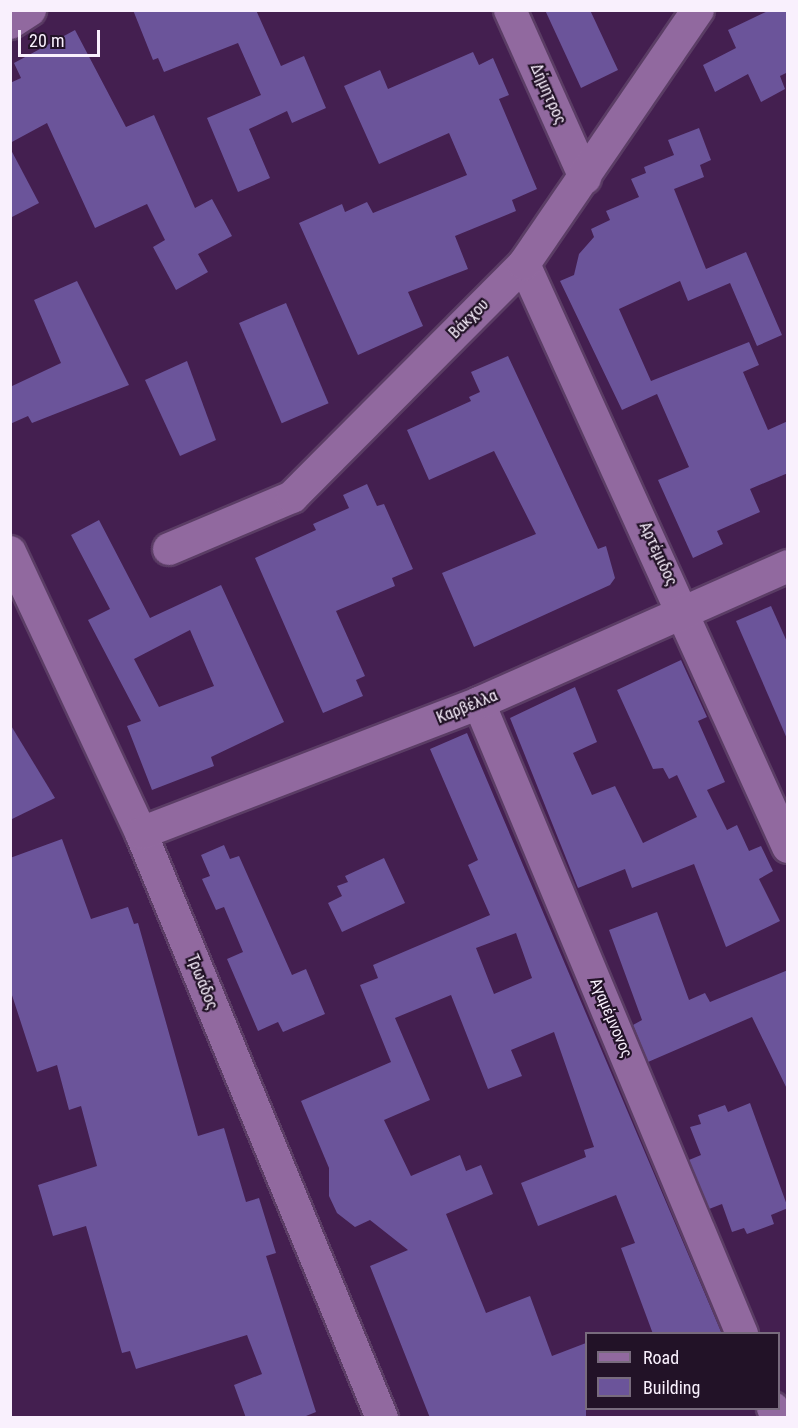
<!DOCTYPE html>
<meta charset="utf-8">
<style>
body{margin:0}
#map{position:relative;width:798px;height:1428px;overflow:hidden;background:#441f50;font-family:"Roboto Condensed",sans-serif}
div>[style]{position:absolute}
.building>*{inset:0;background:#6b549a;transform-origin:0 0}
.roads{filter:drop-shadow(2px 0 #5b3d65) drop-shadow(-2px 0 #5b3d65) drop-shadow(0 2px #5b3d65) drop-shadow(0 -2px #5b3d65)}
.minor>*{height:32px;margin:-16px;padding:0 16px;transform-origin:16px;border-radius:16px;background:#91699f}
span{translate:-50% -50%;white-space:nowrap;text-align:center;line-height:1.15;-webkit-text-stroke:4.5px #221227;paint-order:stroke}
.street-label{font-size:16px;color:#f9f0fd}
.frame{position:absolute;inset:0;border:12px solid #f9f0fd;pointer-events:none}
.legend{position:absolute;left:585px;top:1332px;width:195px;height:78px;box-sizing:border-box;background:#221227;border:2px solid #786b7d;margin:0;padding:8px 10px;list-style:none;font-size:18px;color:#f9f0fd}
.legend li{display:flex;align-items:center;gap:12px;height:30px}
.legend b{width:30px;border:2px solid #786b7d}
.scale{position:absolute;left:18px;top:30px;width:82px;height:27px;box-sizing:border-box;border:3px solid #f9f0fd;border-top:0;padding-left:8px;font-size:18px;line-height:21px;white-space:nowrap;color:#f9f0fd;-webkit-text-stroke:4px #221227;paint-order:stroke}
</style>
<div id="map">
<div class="building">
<div style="clip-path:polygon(133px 10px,256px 10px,281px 66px,304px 56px,326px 108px,292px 123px,287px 111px,249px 129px,270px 178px,238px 192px,207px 118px,261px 95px,238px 43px,164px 72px,158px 58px,153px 60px)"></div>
<div style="clip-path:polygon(545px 10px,590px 10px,618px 70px,581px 88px)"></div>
<div style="clip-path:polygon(770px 10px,788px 10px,788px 72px,780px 76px,785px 89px,761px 102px,748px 74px,715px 92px,703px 65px,736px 48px,728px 30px)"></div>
<div style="clip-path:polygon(75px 30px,126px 127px,154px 115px,195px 208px,212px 199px,232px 236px,198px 254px,208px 272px,176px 290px,153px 247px,165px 240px,147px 204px,95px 228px,47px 123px,10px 143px,10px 83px,21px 78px,14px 63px)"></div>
<div style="clip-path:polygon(473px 52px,479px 65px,493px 58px,509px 95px,499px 99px,537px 189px,512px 200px,516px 211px,455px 236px,468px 269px,408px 292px,423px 326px,358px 355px,299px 223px,342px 204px,345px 212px,367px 202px,373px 213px,467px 175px,449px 133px,379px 164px,344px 86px,380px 70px,388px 89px)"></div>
<div style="clip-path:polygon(699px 128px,711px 160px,700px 165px,704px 177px,674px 189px,706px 269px,746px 252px,782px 335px,757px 346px,730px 283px,688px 301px,680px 281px,619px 309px,651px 381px,749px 342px,759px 365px,743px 372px,768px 430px,788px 421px,788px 473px,750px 489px,760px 512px,717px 531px,723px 544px,693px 558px,658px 480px,689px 467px,657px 394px,622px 410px,560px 281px,574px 275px,579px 254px,594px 237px,591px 229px,610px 220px,606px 211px,639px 197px,631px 179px,646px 173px,644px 167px,674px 155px,668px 140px)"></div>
<div style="clip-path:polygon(10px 148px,39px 203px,10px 218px)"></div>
<div style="clip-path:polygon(77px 281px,129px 385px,32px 423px,28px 416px,10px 424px,10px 387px,61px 363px,34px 300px)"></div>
<div style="left:286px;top:303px;width:109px;height:51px;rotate:67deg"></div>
<div style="clip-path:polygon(508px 356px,598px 549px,606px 546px,615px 578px,610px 585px,474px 647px,442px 573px,536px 534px,494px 451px,429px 480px,407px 430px,471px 401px,469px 397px,480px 392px,471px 372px)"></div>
<div style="clip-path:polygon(187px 361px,216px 440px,180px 456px,145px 380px)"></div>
<div style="clip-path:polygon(367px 484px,377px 506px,384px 504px,413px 569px,392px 578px,395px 586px,336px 611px,365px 676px,356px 680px,363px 696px,323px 713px,255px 558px,316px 530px,313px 524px,349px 508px,343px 495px)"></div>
<div style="clip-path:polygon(evenodd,99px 520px,150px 618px,221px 585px,284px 722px,211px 757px,214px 766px,152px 790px,127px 726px,141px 721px,88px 620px,110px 609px,71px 535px,99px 520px,190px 630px,214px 686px,159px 707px,134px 659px,190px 630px)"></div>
<div style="clip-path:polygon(771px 606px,788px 644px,788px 741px,736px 621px)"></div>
<div style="clip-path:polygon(681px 660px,707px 717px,698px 721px,725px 782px,707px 790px,727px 830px,737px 825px,749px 851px,761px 846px,773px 871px,759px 879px,780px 921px,726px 947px,694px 864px,632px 888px,625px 869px,578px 888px,510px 718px,575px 687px,597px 742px,573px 753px,592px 795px,615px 786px,643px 843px,697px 817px,677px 775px,669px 779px,663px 768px,653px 769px,617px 690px)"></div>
<div style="clip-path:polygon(10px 724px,55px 798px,10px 820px)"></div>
<div style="clip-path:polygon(evenodd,467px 733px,722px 1334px,653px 1334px,621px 1248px,635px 1243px,616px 1195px,538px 1226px,521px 1183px,586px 1157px,584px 1150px,594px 1147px,554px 1032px,511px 1050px,522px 1076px,488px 1089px,451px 995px,395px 1018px,430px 1100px,384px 1120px,411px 1176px,460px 1155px,466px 1171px,481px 1165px,493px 1194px,446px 1214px,486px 1313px,530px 1296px,552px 1356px,586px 1343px,586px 1418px,430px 1418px,370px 1266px,408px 1250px,370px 1220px,355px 1227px,337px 1213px,329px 1196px,329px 1168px,301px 1101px,391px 1062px,360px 985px,378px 978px,373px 965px,490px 915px,468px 865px,478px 860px,430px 749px,467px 733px,516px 933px,532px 978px,494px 994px,476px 948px,516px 933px)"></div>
<div style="clip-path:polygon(62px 839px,91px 919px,128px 907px,134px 924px,138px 923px,198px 1136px,224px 1128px,246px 1202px,259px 1198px,276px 1253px,266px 1256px,316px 1412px,301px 1418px,246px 1418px,234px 1385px,262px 1374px,247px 1335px,136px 1369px,130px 1351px,122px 1353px,86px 1226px,53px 1236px,38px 1185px,97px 1166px,81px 1106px,69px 1110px,57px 1065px,37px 1072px,10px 989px,10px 858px)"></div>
<div style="clip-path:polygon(224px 845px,230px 859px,239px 856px,292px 975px,306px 969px,325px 1014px,283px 1032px,278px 1022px,258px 1031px,227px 959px,243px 952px,224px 907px,216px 910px,202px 879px,210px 876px,201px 855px)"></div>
<div style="clip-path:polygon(384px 858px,405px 903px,342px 932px,328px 903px,342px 896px,337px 886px,348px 882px,345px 876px)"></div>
<div style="clip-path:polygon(657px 912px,689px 1000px,705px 993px,710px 1002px,788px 970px,788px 1091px,752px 1017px,648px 1062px,633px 1025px,642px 1020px,609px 930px)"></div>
<div style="clip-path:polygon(750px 1103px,788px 1208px,771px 1215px,774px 1224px,747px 1234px,744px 1228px,732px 1232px,722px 1204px,709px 1209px,689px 1160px,701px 1155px,690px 1127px,701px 1124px,698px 1115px,725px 1105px,728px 1112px)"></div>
</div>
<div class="roads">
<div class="minor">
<div style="left:510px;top:10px;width:184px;rotate:65.9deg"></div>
<div style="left:10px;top:23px;width:24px;rotate:-33deg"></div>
<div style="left:524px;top:264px;width:640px;rotate:65.64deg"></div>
<div style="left:169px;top:549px;width:134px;rotate:-22.9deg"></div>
<div style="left:292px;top:497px;width:329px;rotate:-45.1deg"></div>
<div style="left:524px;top:264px;width:308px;rotate:-55.6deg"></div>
<div style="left:10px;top:552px;width:310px;rotate:65deg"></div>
<div style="left:141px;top:833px;width:633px;rotate:67.61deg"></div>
<div style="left:479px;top:703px;width:684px;rotate:67.37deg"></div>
<div style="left:141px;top:833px;width:362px;rotate:-21deg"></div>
<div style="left:479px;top:703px;width:338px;rotate:-23.9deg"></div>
<div style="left:773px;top:1408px;width:11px;rotate:68deg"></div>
</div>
</div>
<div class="street-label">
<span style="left:548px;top:94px;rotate:66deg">Δήμητρος</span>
<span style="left:469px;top:319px;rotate:-45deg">Βάκχου</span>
<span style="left:658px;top:554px;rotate:65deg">Αρτέμιδος</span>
<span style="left:467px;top:707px;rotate:-22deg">Καρβέλλα</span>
<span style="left:202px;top:982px;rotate:68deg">Τρωάδος</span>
<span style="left:611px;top:1018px;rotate:67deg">Αγαμέμνονος</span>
</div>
<div class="frame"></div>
<ul class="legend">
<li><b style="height:8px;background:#91699f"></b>Road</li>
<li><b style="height:16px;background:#6b549a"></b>Building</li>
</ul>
<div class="scale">20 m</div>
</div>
